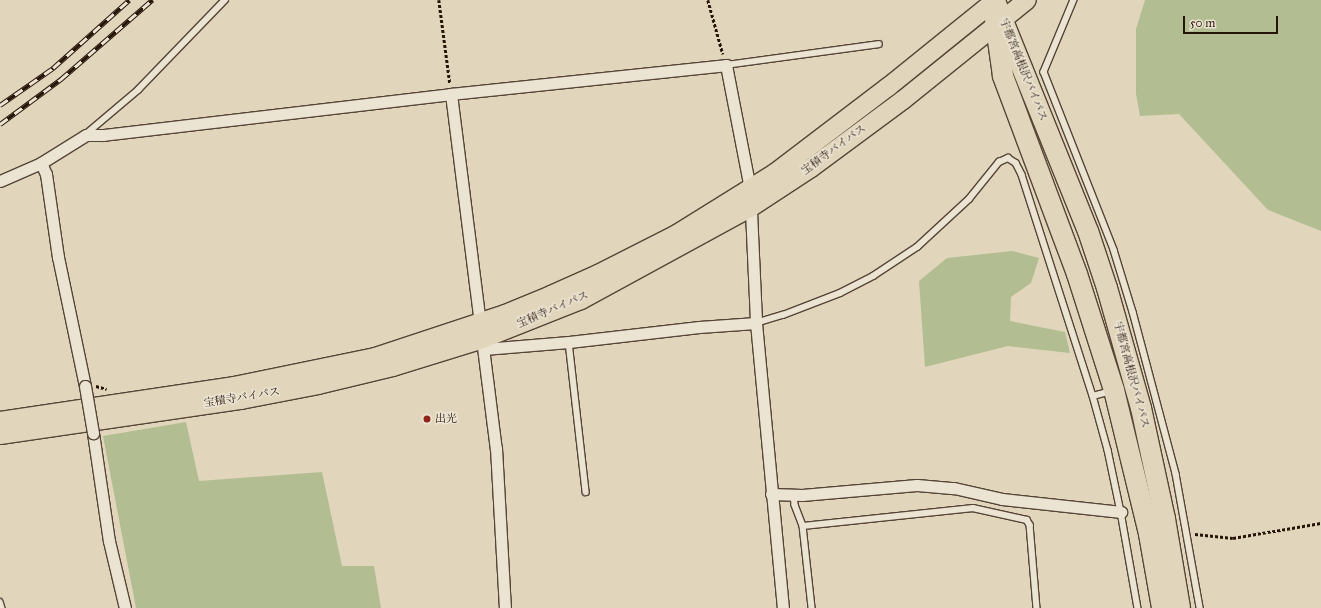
<!DOCTYPE html>
<meta charset="utf-8">
<style>
body{margin:0}
#map{position:relative;width:1321px;height:608px;overflow:hidden;background:#e1d6bb;font-family:"IM FELL Great Primer","Noto Serif JP",serif}
div>[style]{position:absolute}
.green>*{inset:0;background:#b2be91}
.path>*{height:2.5px;margin-top:-1.25px;transform-origin:0;background:repeating-linear-gradient(90deg,#271409 0 3px,transparent 0 5px)}
.roads{filter:drop-shadow(1px 0 #564436) drop-shadow(-1px 0 #564436) drop-shadow(0 1px #564436) drop-shadow(0 -1px #564436)}
.lane>*{height:5.5px;margin:-2.75px;padding:0 2.75px;transform-origin:2.75px;border-radius:2.75px;background:#ece4d3}
.street>*{height:11px;margin:-5.5px;padding:0 5.5px;transform-origin:5.5px;border-radius:5.5px;background:#ece4d3}
.primary>*{height:18px;margin:-9px;padding:0 9px;transform-origin:9px;border-radius:9px;background:#e1d6bb}
.highway>*{height:20px;margin:-10px;padding:0 10px;transform-origin:10px;border-radius:10px;background:#e1d6bb}
.rail>*{height:4.5px;margin-top:-2.25px;transform-origin:0;background:repeating-linear-gradient(90deg,#ece4d3 0 9px,#271409 0 18px);box-sizing:border-box;border-block:1px solid #271409}
.bridges{filter:drop-shadow(1px 0 #564436) drop-shadow(-1px 0 #564436) drop-shadow(0 1px #564436) drop-shadow(0 -1px #564436)}
.street-bridge>*{height:11px;margin:-5.5px;padding:0 5.5px;transform-origin:5.5px;border-radius:5.5px;background:#ece4d3}
.dots>*{width:11px;height:11px;translate:-50% -50%;box-sizing:border-box;border:2px solid #ece4d3;border-radius:50%}
span{translate:-50% -50%;white-space:nowrap;text-align:center;line-height:1.15;-webkit-text-stroke:3px #ece4d3;paint-order:stroke}
.street-label{font-size:11px;color:#271409}
.poi-label{font-size:11px;color:#271409}
.left{translate:0 -50%;text-align:left}
.scale{position:absolute;left:1183px;top:16px;width:95px;height:18px;box-sizing:border-box;border:2px solid #271409;border-top:0;padding-left:5px;font-size:12px;line-height:14px;white-space:nowrap;color:#271409;-webkit-text-stroke:3px #ece4d3;paint-order:stroke}
</style>
<div id="map">
<div class="green">
<div style="clip-path:polygon(1145px 0,1321px 0,1321px 231px,1268px 210px,1179px 114px,1140px 116px,1136px 94px,1136px 29px)"></div>
<div style="clip-path:polygon(1012px 251px,1039px 258px,1031px 283px,1011px 297px,1010px 321px,1065px 332px,1070px 353px,1008px 346px,925px 367px,919px 281px,947px 258px)"></div>
<div style="clip-path:polygon(186px 422px,199px 481px,322px 472px,342px 566px,374px 566px,381px 608px,136px 608px,103px 436px)"></div>
</div>
<div class="path">
<div style="left:439px;top:0;width:84px;rotate:82.5deg"></div>
<div style="left:708px;top:0;width:56px;rotate:74.5deg"></div>
<div style="left:96px;top:386px;width:11px;rotate:15deg"></div>
<div style="left:1195px;top:534px;width:38px;rotate:6deg"></div>
<div style="left:1233px;top:538px;width:89px;rotate:-9.7deg"></div>
</div>
<div class="roads">
<div class="lane">
<div style="left:1074px;top:0;width:78px;rotate:112.6deg"></div>
<div style="left:1044px;top:72px;width:191px;rotate:68.5deg"></div>
<div style="left:1114px;top:250px;width:65px;rotate:73deg"></div>
<div style="left:1133px;top:312px;width:168px;rotate:75.1deg"></div>
<div style="left:1176px;top:474px;width:136px;rotate:79.8deg"></div>
<div style="left:726px;top:65px;width:154px;rotate:-7.8deg"></div>
<div style="left:86px;top:134px;width:68px;rotate:-40.2deg"></div>
<div style="left:138px;top:90px;width:125px;rotate:-46deg"></div>
<div style="left:756px;top:323px;width:28px;rotate:-17deg"></div>
<div style="left:783px;top:315px;width:61px;rotate:-21.1deg"></div>
<div style="left:840px;top:293px;width:37px;rotate:-27deg"></div>
<div style="left:873px;top:276px;width:53px;rotate:-33.4deg"></div>
<div style="left:917px;top:247px;width:71px;rotate:-42.7deg"></div>
<div style="left:969px;top:199px;width:48px;rotate:-51deg"></div>
<div style="left:999px;top:162px;width:10px;rotate:-24deg"></div>
<div style="left:1008px;top:158px;width:9px;rotate:32deg"></div>
<div style="left:1016px;top:163px;width:13px;rotate:63deg"></div>
<div style="left:1022px;top:175px;width:232px;rotate:72.2deg"></div>
<div style="left:1093px;top:396px;width:56px;rotate:74.5deg"></div>
<div style="left:1108px;top:450px;width:63px;rotate:78.2deg"></div>
<div style="left:1121px;top:512px;width:97px;rotate:80deg"></div>
<div style="left:569px;top:342px;width:151px;rotate:83.5deg"></div>
<div style="left:1093px;top:396px;width:20px;rotate:-15deg"></div>
<div style="left:794px;top:495px;width:10px;rotate:84deg"></div>
<div style="left:795px;top:505px;width:22px;rotate:69deg"></div>
<div style="left:803px;top:526px;width:82px;rotate:83.7deg"></div>
<div style="left:803px;top:526px;width:171px;rotate:-6deg"></div>
<div style="left:973px;top:508px;width:55px;rotate:12.5deg"></div>
<div style="left:1027px;top:520px;width:6px;rotate:59deg"></div>
<div style="left:1030px;top:525px;width:83px;rotate:85.2deg"></div>
<div style="left:0;top:602px;width:6px;rotate:72deg"></div>
</div>
<div class="street">
<div style="left:451px;top:94px;width:357px;rotate:82.8deg"></div>
<div style="left:496px;top:448px;width:160px;rotate:86.8deg"></div>
<div style="left:41px;top:163px;width:12px;rotate:66deg"></div>
<div style="left:46px;top:174px;width:84px;rotate:81.8deg"></div>
<div style="left:58px;top:257px;width:132px;rotate:78.2deg"></div>
<div style="left:0;top:181px;width:45px;rotate:-23.7deg"></div>
<div style="left:41px;top:163px;width:53px;rotate:-31.9deg"></div>
<div style="left:86px;top:135px;width:17px"></div>
<div style="left:103px;top:135px;width:350px;rotate:-6.7deg"></div>
<div style="left:451px;top:94px;width:277px;rotate:-6deg"></div>
<div style="left:726px;top:65px;width:126px;rotate:79deg"></div>
<div style="left:750px;top:189px;width:134px;rotate:87.4deg"></div>
<div style="left:756px;top:323px;width:286px;rotate:84.6deg"></div>
<div style="left:484px;top:349px;width:85px;rotate:-4.7deg"></div>
<div style="left:569px;top:342px;width:131px;rotate:-6.6deg"></div>
<div style="left:699px;top:327px;width:57px;rotate:-4deg"></div>
<div style="left:93px;top:433px;width:109px;rotate:81.6deg"></div>
<div style="left:109px;top:541px;width:69px;rotate:76.6deg"></div>
<div style="left:771px;top:494px;width:31px;rotate:2deg"></div>
<div style="left:802px;top:495px;width:115px;rotate:-5deg"></div>
<div style="left:917px;top:485px;width:37px;rotate:5deg"></div>
<div style="left:954px;top:488px;width:49px;rotate:12.9deg"></div>
<div style="left:1002px;top:499px;width:120px;rotate:6.2deg"></div>
</div>
<div class="primary">
<div style="left:0;top:421px;width:237px;rotate:-8.5deg"></div>
<div style="left:234px;top:386px;width:144px;rotate:-11.6deg"></div>
<div style="left:375px;top:357px;width:137px;rotate:-18.3deg"></div>
<div style="left:505px;top:314px;width:50px;rotate:-22.4deg"></div>
<div style="left:551px;top:295px;width:51px;rotate:-24.1deg"></div>
<div style="left:598px;top:274px;width:89px;rotate:-26.9deg"></div>
<div style="left:677px;top:234px;width:115px;rotate:-31.9deg"></div>
<div style="left:775px;top:173px;width:142px;rotate:-37.3deg"></div>
<div style="left:888px;top:87px;width:139px;rotate:-38.9deg"></div>
<div style="left:0;top:435px;width:244px;rotate:-8.3deg"></div>
<div style="left:241px;top:400px;width:78px;rotate:-11deg"></div>
<div style="left:318px;top:385px;width:77px;rotate:-13.5deg"></div>
<div style="left:393px;top:367px;width:94px;rotate:-17.3deg"></div>
<div style="left:483px;top:339px;width:105px;rotate:-21.7deg"></div>
<div style="left:581px;top:300px;width:192px;rotate:-28.6deg"></div>
<div style="left:750px;top:208px;width:73px;rotate:-33.3deg"></div>
<div style="left:811px;top:168px;width:114px;rotate:-36.5deg"></div>
<div style="left:903px;top:100px;width:159px;rotate:-38.9deg"></div>
</div>
<div class="highway">
<div style="left:995px;top:1px;width:248px;rotate:68deg"></div>
<div style="left:1088px;top:231px;width:60px;rotate:71.6deg"></div>
<div style="left:1107px;top:288px;width:125px;rotate:74.2deg"></div>
<div style="left:1141px;top:408px;width:114px;rotate:77.8deg"></div>
<div style="left:1165px;top:519px;width:90px;rotate:80.4deg"></div>
<div style="left:995px;top:19px;width:58px;rotate:82deg"></div>
<div style="left:1003px;top:76px;width:211px;rotate:69.5deg"></div>
<div style="left:1077px;top:274px;width:122px;rotate:72.3deg"></div>
<div style="left:1114px;top:390px;width:148px;rotate:76.3deg"></div>
<div style="left:1149px;top:534px;width:75px;rotate:80deg"></div>
</div>
</div>
<div class="rail">
<div style="left:0;top:105px;width:65px;rotate:-34.9deg"></div>
<div style="left:53px;top:68px;width:102px;rotate:-41.8deg"></div>
<div style="left:0;top:124px;width:76px;rotate:-36.4deg"></div>
<div style="left:61px;top:79px;width:121px;rotate:-41deg"></div>
</div>
<div class="bridges">
<div class="street-bridge">
<div style="left:85px;top:386px;width:48px;rotate:80.3deg"></div>
</div>
</div>
<div class="dots">
<div style="left:427px;top:419px;background:#8f2418"></div>
</div>
<div class="street-label">
<span style="left:1023px;top:70px;rotate:68deg">宇都宮高根沢バイパス</span>
<span style="left:834px;top:150px;rotate:-36deg">宝積寺バイパス</span>
<span style="left:553px;top:310px;rotate:-23deg">宝積寺バイパス</span>
<span style="left:1131px;top:375px;rotate:75deg">宇都宮高根沢バイパス</span>
<span style="left:242px;top:398px;rotate:-9deg">宝積寺バイパス</span>
</div>
<div class="poi-label">
<span class="left" style="left:435px;top:419px">出光</span>
</div>
<div class="scale">50 m</div>
</div>
